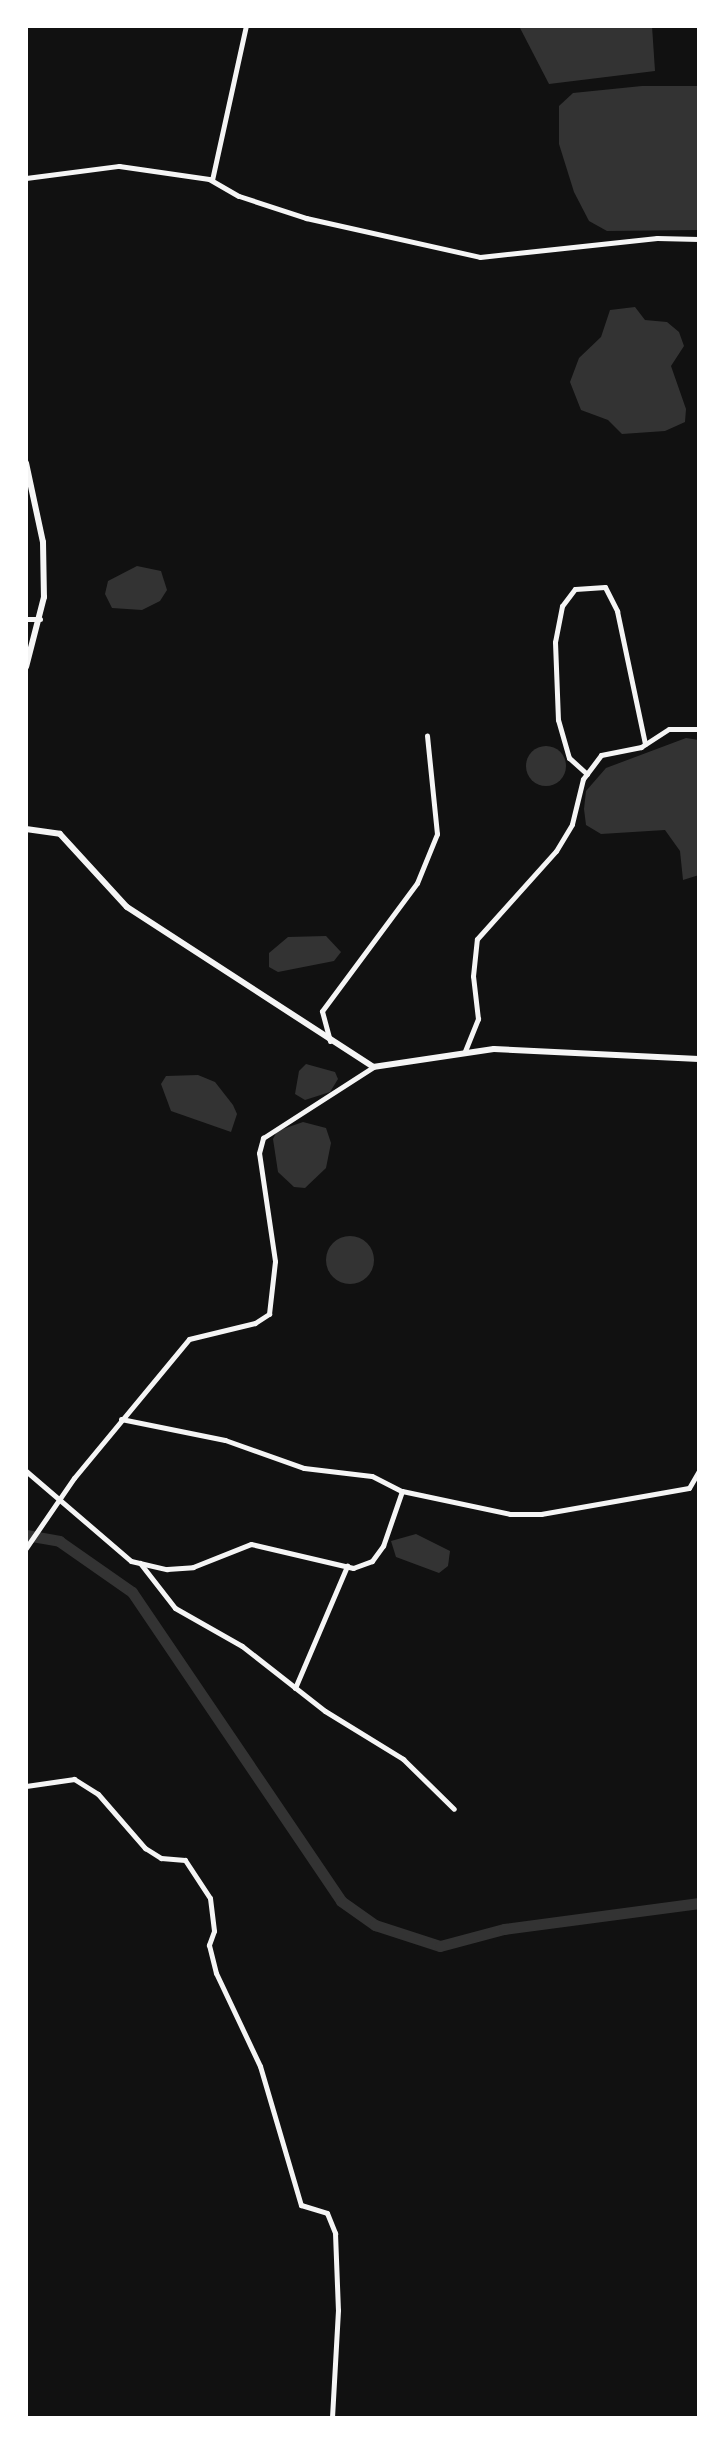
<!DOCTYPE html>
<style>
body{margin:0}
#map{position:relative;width:725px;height:2444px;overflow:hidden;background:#111;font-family:"Playfair Display",serif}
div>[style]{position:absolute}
.water>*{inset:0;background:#333}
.round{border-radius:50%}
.canal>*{height:11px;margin:-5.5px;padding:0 5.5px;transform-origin:5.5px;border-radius:5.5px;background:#333}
.minor>*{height:5px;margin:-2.5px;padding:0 2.5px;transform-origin:2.5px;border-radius:2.5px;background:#f5f5f5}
.tertiary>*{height:6px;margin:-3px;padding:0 3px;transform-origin:3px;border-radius:3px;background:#f5f5f5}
span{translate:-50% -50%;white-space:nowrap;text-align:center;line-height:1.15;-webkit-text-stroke:8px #fff;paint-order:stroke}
.frame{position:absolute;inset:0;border:28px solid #fff;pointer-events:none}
</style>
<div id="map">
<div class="water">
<div style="clip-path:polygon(519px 26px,652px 26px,655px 71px,549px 84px)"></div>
<div style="clip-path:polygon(642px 86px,699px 86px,699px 230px,607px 231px,589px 221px,574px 192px,559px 144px,559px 106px,573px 93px)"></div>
<div style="clip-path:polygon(635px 307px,645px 320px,667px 322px,679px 332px,684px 346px,671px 366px,686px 409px,685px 422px,665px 431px,622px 434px,608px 420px,581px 410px,570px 382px,579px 358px,601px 337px,610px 310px)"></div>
<div style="clip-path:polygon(137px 566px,161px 571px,167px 590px,160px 601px,142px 610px,112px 608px,105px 594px,108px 581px)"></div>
<div style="clip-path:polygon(686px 738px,699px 740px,699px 875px,683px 880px,680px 851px,665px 830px,601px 834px,586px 825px,584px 809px,586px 791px,606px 768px)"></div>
<div class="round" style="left:526px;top:746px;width:40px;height:40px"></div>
<div style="clip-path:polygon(326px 936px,341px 952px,334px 961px,278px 972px,269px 967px,269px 953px,288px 937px)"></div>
<div style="clip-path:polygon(306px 1064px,335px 1072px,338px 1079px,330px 1092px,305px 1100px,295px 1094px,299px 1071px)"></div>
<div style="clip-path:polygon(198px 1075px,215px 1082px,233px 1105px,237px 1114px,231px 1132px,171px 1111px,161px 1084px,166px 1076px)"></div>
<div style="clip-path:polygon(303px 1122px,326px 1128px,331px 1143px,326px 1168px,305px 1188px,294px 1187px,278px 1172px,273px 1139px,277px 1131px)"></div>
<div class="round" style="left:326px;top:1236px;width:48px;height:48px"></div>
<div style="clip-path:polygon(416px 1534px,450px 1551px,448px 1566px,439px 1573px,396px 1557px,391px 1541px)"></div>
</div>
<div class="canal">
<div style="left:26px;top:1535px;width:34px;rotate:10deg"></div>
<div style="left:59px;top:1541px;width:89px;rotate:34.9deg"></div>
<div style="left:132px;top:1592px;width:373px;rotate:55.9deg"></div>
<div style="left:341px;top:1901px;width:42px;rotate:35.2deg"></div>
<div style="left:375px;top:1925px;width:68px;rotate:17.9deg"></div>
<div style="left:440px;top:1946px;width:66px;rotate:-14.9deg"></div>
<div style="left:504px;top:1929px;width:197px;rotate:-7.6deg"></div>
</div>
<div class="minor">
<div style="left:26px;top:178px;width:94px;rotate:-7.4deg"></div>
<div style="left:119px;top:166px;width:91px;rotate:8.2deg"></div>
<div style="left:209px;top:179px;width:34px;rotate:30deg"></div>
<div style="left:239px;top:196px;width:71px;rotate:18.2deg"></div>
<div style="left:306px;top:218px;width:178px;rotate:12.6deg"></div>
<div style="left:480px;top:257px;width:178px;rotate:-6.1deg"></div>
<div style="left:657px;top:238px;width:42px;rotate:1.4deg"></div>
<div style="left:212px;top:180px;width:158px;rotate:-77.6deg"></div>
<div style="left:26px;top:619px;width:14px"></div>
<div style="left:587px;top:774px;width:24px;rotate:-138deg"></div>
<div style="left:569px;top:758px;width:40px;rotate:-106deg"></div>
<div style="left:558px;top:720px;width:78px;rotate:-92.2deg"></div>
<div style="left:555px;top:642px;width:37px;rotate:-79deg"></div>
<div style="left:562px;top:606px;width:21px;rotate:-53deg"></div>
<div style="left:575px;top:589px;width:30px;rotate:-4deg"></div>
<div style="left:605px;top:587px;width:27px;rotate:63deg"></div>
<div style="left:617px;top:611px;width:136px;rotate:78.1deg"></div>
<div style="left:330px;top:1041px;width:31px;rotate:-105deg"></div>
<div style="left:322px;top:1011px;width:159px;rotate:-53.4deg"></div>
<div style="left:417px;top:883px;width:53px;rotate:-67.8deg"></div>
<div style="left:437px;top:834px;width:99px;rotate:-95.8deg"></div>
<div style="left:465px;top:1051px;width:35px;rotate:-68deg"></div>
<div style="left:478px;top:1019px;width:43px;rotate:-96.6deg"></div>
<div style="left:473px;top:976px;width:37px;rotate:-84deg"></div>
<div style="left:477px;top:939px;width:118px;rotate:-48.1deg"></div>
<div style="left:556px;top:851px;width:31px;rotate:-59deg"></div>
<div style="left:572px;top:824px;width:46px;rotate:-76.3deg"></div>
<div style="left:583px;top:779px;width:30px;rotate:-53deg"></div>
<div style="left:601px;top:755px;width:41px;rotate:-11.3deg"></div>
<div style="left:641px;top:747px;width:33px;rotate:-33deg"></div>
<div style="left:669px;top:729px;width:30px"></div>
<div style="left:121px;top:1419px;width:106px;rotate:11.4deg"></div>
<div style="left:225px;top:1440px;width:84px;rotate:19.5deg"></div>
<div style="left:304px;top:1468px;width:68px;rotate:6.7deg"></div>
<div style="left:372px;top:1476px;width:34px;rotate:27deg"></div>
<div style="left:26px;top:1471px;width:138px;rotate:40.6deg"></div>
<div style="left:131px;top:1561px;width:37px;rotate:13deg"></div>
<div style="left:167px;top:1569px;width:26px;rotate:-4deg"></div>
<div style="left:193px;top:1567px;width:62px;rotate:-21.6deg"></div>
<div style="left:251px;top:1544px;width:105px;rotate:13.2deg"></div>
<div style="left:353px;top:1568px;width:20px;rotate:-20deg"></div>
<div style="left:372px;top:1561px;width:19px;rotate:-54deg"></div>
<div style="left:383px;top:1546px;width:58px;rotate:-70.9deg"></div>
<div style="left:402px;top:1491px;width:110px;rotate:12deg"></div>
<div style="left:510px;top:1514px;width:31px"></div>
<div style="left:541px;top:1514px;width:150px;rotate:-10deg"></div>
<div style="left:689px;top:1488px;width:20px;rotate:-60deg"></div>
<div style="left:26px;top:1548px;width:85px;rotate:-55.6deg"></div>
<div style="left:74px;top:1478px;width:180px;rotate:-50.4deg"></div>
<div style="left:189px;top:1339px;width:68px;rotate:-13.6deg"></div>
<div style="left:255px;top:1323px;width:17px;rotate:-33deg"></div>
<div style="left:269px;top:1314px;width:53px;rotate:-83.5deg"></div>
<div style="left:275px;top:1261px;width:109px;rotate:-98.4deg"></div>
<div style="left:259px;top:1153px;width:16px;rotate:-75deg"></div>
<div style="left:263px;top:1138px;width:131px;rotate:-32.8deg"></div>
<div style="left:140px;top:1563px;width:57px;rotate:52.1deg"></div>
<div style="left:175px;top:1608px;width:77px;rotate:29.6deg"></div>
<div style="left:242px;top:1646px;width:105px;rotate:38.1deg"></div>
<div style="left:325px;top:1711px;width:92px;rotate:31.6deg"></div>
<div style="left:403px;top:1759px;width:71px;rotate:44.4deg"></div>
<div style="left:295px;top:1688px;width:133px;rotate:-66.9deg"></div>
<div style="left:26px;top:1786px;width:49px;rotate:-8.3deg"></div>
<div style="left:74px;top:1779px;width:28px;rotate:32deg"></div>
<div style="left:98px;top:1794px;width:72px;rotate:49deg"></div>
<div style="left:145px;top:1848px;width:19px;rotate:32deg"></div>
<div style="left:161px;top:1858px;width:24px;rotate:5deg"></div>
<div style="left:185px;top:1860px;width:45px;rotate:56.7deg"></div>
<div style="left:210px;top:1898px;width:33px;rotate:83deg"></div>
<div style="left:214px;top:1931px;width:15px;rotate:110deg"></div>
<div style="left:209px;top:1945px;width:29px;rotate:76deg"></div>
<div style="left:216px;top:1973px;width:103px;rotate:64.7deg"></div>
<div style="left:260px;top:2066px;width:145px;rotate:73.6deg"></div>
<div style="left:301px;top:2205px;width:27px;rotate:17deg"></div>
<div style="left:327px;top:2213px;width:22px;rotate:68deg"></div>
<div style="left:335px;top:2233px;width:77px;rotate:87.8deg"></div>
<div style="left:338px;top:2310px;width:108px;rotate:93.2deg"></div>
</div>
<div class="tertiary">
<div style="left:26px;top:463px;width:81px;rotate:77.9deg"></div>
<div style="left:43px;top:542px;width:55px;rotate:89deg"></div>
<div style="left:44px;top:597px;width:72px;rotate:104.4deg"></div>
<div style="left:26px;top:829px;width:34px;rotate:8deg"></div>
<div style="left:60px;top:834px;width:99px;rotate:47.5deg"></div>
<div style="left:127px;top:907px;width:293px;rotate:33deg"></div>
<div style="left:373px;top:1067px;width:122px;rotate:-8.5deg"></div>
<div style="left:494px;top:1049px;width:205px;rotate:2.8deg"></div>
</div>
<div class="frame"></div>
</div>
